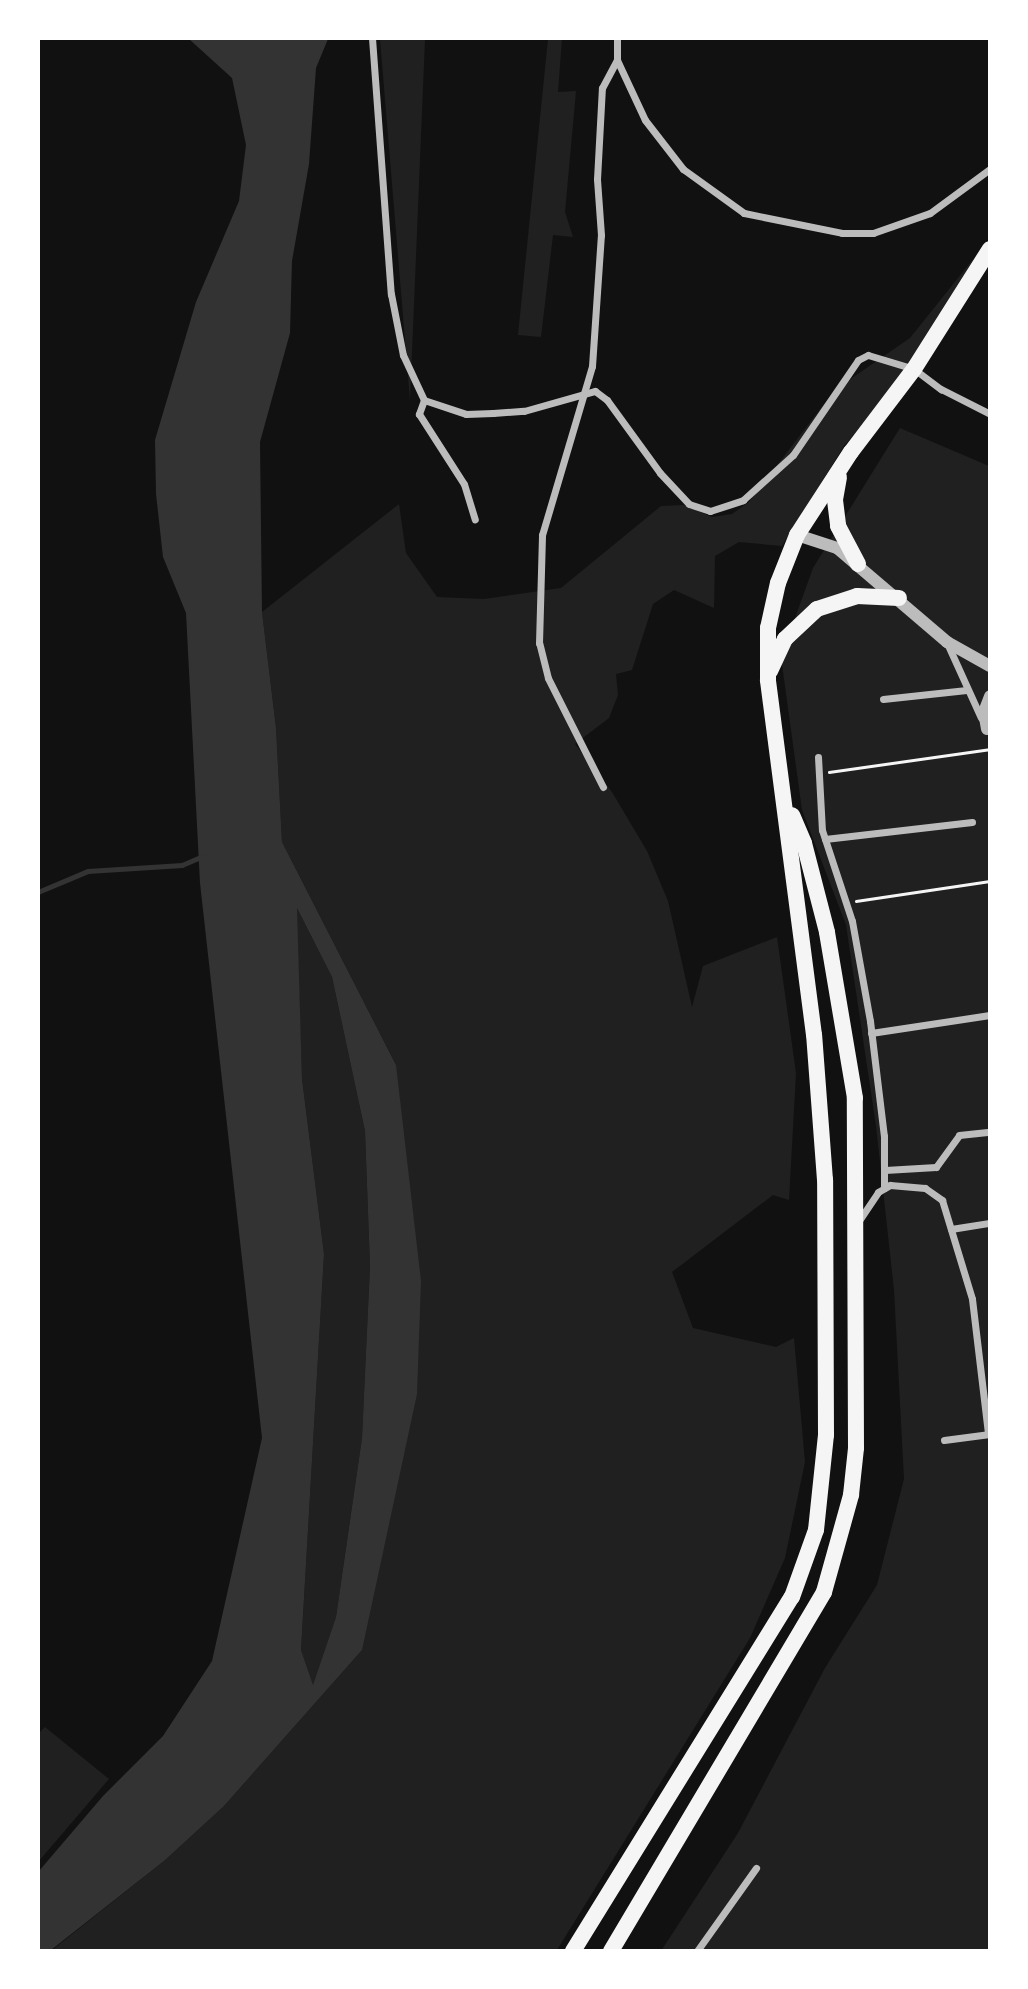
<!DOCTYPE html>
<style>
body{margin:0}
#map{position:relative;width:1028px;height:1989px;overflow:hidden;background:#111;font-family:"Zilla Slab",serif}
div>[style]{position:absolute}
.green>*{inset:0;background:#202020}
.water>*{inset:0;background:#333}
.stream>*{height:4.5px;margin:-2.25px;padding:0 2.25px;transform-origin:2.25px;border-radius:2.25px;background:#333}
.path>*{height:2.5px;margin:-1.25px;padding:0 1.25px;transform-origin:1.25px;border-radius:1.25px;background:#f5f5f5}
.minor>*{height:7px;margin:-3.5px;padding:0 3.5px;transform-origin:3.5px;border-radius:3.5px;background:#bcbcbc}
.tertiary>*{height:12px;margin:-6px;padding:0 6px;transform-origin:6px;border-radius:6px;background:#bcbcbc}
.trunk>*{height:16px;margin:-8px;padding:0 8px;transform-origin:8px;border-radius:8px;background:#f5f5f5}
span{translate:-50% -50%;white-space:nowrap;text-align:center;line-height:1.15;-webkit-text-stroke:7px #fff;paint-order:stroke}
.frame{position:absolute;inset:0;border:40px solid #fff;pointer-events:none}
</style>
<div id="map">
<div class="green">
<div style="clip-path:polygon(380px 39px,425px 39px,410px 400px)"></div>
<div style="clip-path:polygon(548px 39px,562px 39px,558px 92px,576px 91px,565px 212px,573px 237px,553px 235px,541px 337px,518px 335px)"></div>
<div style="clip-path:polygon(974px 258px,912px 368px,844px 446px,782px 546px,739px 542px,715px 556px,714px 608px,674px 590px,653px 604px,632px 670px,616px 674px,618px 695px,609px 718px,575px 744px,612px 792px,647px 851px,668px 901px,692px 1007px,703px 966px,777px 937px,796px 1073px,789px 1200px,773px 1195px,672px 1272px,693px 1328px,776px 1347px,794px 1338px,805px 1462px,785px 1558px,750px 1638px,557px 1950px,51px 1951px,164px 1861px,224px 1806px,362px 1650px,396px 1065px,282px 842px,276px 728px,262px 612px,399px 504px,406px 553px,437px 597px,484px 599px,561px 588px,661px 506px,684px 505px,712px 517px,732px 514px,749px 502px,824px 404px,852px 378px,910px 338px)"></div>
<div style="clip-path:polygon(900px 428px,989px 466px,989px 1950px,661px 1951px,738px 1833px,825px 1668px,877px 1585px,904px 1479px,894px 1290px,876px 1126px,846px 925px,802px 810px,781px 657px,813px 568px)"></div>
<div style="clip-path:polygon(296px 906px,332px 977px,365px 1131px,370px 1266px,362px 1438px,336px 1617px,313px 1686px,301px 1650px,324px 1254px,302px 1079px)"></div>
<div style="clip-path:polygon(45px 1727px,109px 1779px,39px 1861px,38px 1734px)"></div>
</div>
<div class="water">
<div style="clip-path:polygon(evenodd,189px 39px,328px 39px,316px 68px,309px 164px,292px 261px,290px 333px,260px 442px,262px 612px,276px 728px,282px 842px,396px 1065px,421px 1281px,417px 1394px,362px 1650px,224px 1806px,164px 1861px,51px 1950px,39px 1950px,39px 1871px,103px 1796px,163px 1736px,212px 1661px,262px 1438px,200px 883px,186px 613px,163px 557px,156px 494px,155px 440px,196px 302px,239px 201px,246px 145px,232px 78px,189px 39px,297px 908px,332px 977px,365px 1131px,370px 1266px,362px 1438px,336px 1617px,313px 1685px,301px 1650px,324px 1254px,302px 1079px,297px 908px)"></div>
</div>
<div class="stream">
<div style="left:38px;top:892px;width:54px;rotate:-22.8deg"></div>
<div style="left:88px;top:871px;width:94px;rotate:-3.7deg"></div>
<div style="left:182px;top:865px;width:23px;rotate:-23deg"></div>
</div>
<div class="path">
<div style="left:829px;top:772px;width:163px;rotate:-8.1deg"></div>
<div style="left:856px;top:901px;width:135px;rotate:-8.5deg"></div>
</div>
<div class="minor">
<div style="left:372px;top:38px;width:257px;rotate:85.8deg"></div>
<div style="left:391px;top:294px;width:62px;rotate:78.9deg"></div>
<div style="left:403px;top:355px;width:50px;rotate:65deg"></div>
<div style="left:424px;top:400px;width:15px;rotate:110deg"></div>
<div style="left:419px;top:414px;width:83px;rotate:57.3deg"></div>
<div style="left:464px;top:484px;width:37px;rotate:73deg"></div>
<div style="left:617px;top:38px;width:22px;rotate:90deg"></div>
<div style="left:617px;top:60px;width:66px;rotate:65deg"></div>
<div style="left:645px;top:120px;width:62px;rotate:52.2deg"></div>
<div style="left:683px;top:169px;width:75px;rotate:35.8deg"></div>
<div style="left:744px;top:213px;width:100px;rotate:11.5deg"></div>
<div style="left:842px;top:233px;width:31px"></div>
<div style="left:873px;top:233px;width:60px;rotate:-19.3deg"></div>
<div style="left:930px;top:213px;width:74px;rotate:-36.3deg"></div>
<div style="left:424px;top:400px;width:44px;rotate:18.4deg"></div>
<div style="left:466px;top:414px;width:27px;rotate:-2deg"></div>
<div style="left:493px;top:413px;width:31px;rotate:-4deg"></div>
<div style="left:524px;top:411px;width:74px;rotate:-15.7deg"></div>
<div style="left:595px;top:391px;width:15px;rotate:37deg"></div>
<div style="left:607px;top:400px;width:90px;rotate:54deg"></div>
<div style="left:660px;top:473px;width:42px;rotate:46.9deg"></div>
<div style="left:689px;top:504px;width:22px;rotate:18deg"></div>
<div style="left:710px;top:511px;width:35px;rotate:-18deg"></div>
<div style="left:743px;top:500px;width:67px;rotate:-42deg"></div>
<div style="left:793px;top:455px;width:115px;rotate:-55.6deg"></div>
<div style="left:858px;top:360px;width:11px;rotate:-27deg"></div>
<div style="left:868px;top:355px;width:48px;rotate:16.9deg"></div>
<div style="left:914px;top:369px;width:34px;rotate:37deg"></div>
<div style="left:941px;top:389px;width:55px;rotate:27deg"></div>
<div style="left:947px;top:643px;width:82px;rotate:65.6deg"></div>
<div style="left:883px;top:699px;width:84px;rotate:-6.1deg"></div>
<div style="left:818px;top:757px;width:73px;rotate:86.9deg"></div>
<div style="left:822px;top:830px;width:96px;rotate:71.8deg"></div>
<div style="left:852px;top:921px;width:102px;rotate:79.8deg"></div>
<div style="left:870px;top:1021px;width:116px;rotate:83.1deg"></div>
<div style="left:884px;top:1136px;width:52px;rotate:90deg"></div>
<div style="left:603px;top:787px;width:122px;rotate:-116.8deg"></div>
<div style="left:548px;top:678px;width:36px;rotate:-104deg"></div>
<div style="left:539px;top:643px;width:108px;rotate:-88.4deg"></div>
<div style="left:542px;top:535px;width:176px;rotate:-73.5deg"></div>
<div style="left:592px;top:366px;width:131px;rotate:-86.1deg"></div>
<div style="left:601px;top:235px;width:56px;rotate:-94.1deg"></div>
<div style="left:597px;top:179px;width:91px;rotate:-86.9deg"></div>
<div style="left:602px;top:88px;width:32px;rotate:-62deg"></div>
<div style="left:825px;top:839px;width:148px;rotate:-6.6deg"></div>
<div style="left:871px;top:1033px;width:120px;rotate:-8.6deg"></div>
<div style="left:885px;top:1170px;width:51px;rotate:-3.4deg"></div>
<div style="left:936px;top:1167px;width:39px;rotate:-54deg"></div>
<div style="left:959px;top:1135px;width:31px;rotate:-6deg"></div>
<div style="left:858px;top:1222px;width:36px;rotate:-56deg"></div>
<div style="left:878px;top:1192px;width:14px;rotate:-30deg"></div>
<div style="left:890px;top:1185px;width:35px;rotate:5deg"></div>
<div style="left:925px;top:1188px;width:21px;rotate:35deg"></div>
<div style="left:942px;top:1200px;width:103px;rotate:73.1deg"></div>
<div style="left:972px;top:1299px;width:136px;rotate:83.2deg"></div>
<div style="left:951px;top:1229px;width:39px;rotate:-9deg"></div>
<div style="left:944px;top:1440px;width:46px;rotate:-7.4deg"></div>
<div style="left:697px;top:1951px;width:102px;rotate:-54.6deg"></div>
</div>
<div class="tertiary">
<div style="left:797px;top:535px;width:42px;rotate:18deg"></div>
<div style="left:837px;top:548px;width:145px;rotate:40.5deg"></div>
<div style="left:947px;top:642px;width:49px;rotate:29.2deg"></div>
<div style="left:987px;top:729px;width:17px;rotate:-100deg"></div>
<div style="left:984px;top:712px;width:17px;rotate:-69deg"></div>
</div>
<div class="trunk">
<div style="left:839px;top:477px;width:23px;rotate:100deg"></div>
<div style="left:835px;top:500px;width:26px;rotate:83deg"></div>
<div style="left:838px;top:526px;width:43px;rotate:62.2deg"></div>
<div style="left:770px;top:671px;width:35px;rotate:-65deg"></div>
<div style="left:785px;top:639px;width:44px;rotate:-43.2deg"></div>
<div style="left:817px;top:609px;width:42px;rotate:-18deg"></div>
<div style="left:857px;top:596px;width:42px;rotate:2.7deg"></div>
<div style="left:573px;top:1951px;width:416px;rotate:-58.3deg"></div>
<div style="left:792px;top:1597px;width:71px;rotate:-70.3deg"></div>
<div style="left:816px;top:1530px;width:96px;rotate:-84deg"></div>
<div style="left:826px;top:1435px;width:255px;rotate:-90.2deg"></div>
<div style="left:825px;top:1180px;width:145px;rotate:-94.3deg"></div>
<div style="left:814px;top:1035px;width:358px;rotate:-97.4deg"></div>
<div style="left:768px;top:680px;width:52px;rotate:-90deg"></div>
<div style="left:768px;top:628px;width:46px;rotate:-77.5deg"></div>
<div style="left:778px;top:583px;width:52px;rotate:-68.4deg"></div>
<div style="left:797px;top:535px;width:99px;rotate:-57deg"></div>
<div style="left:851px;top:452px;width:104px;rotate:-52.8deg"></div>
<div style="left:914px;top:369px;width:142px;rotate:-57.7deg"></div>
<div style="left:611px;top:1951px;width:417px;rotate:-59.3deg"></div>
<div style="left:824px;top:1592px;width:101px;rotate:-74.4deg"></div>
<div style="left:851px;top:1495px;width:47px;rotate:-83.9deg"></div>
<div style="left:856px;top:1448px;width:350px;rotate:-90.2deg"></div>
<div style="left:855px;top:1098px;width:168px;rotate:-99.6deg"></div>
<div style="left:827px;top:932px;width:92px;rotate:-104.5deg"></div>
<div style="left:804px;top:843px;width:30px;rotate:-113deg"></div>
</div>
<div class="frame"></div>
</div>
